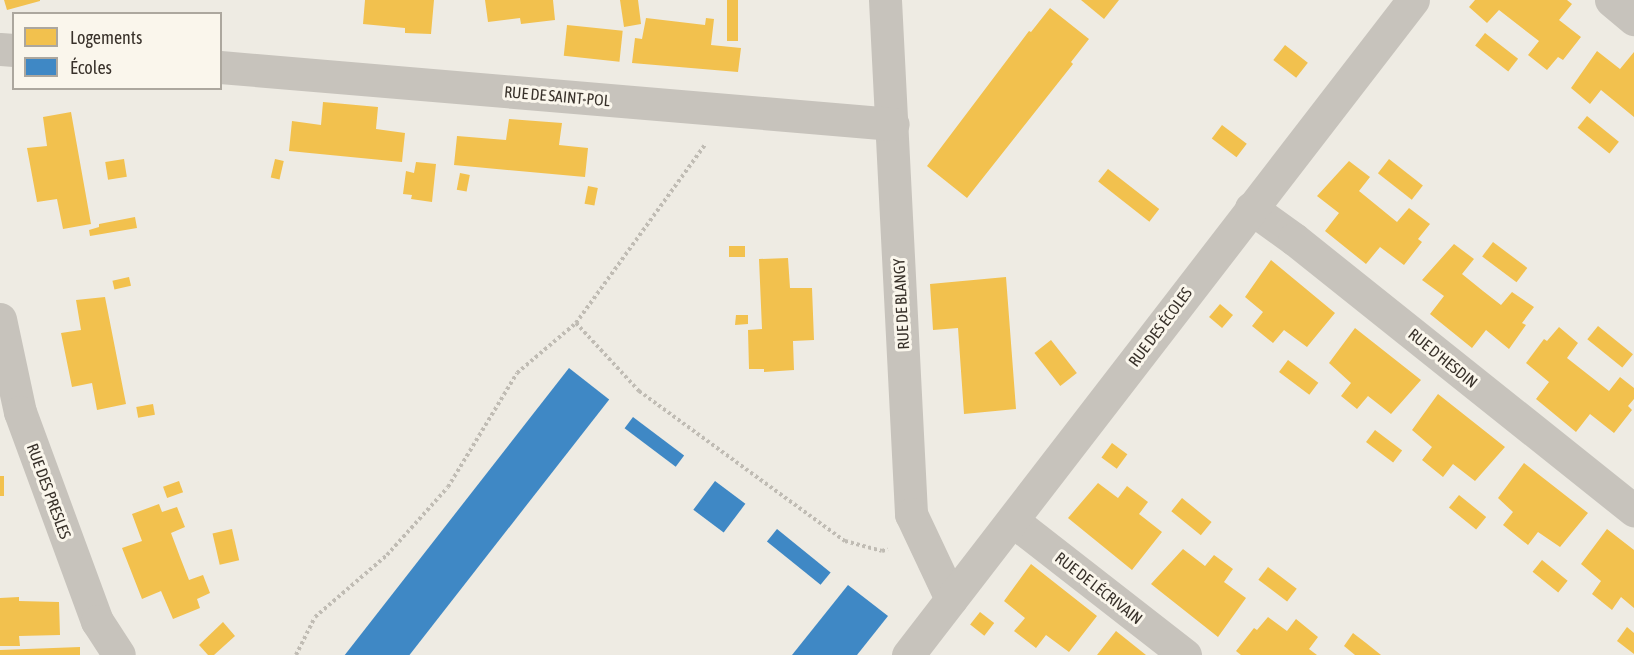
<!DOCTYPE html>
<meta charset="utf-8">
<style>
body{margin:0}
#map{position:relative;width:1634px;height:655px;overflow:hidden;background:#eeebe3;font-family:"Asap Condensed",sans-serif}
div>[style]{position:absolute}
.homes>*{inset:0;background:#f2c14e;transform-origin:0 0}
.schools>*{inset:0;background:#3f88c5;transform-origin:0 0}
.path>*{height:4px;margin-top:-2px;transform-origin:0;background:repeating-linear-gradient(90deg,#c0bcb4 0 3px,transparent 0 6px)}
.minor>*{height:33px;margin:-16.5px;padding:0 16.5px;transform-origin:16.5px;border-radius:16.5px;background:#c7c3bc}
span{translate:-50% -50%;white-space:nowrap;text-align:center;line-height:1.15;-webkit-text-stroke:6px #faf6ec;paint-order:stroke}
.street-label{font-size:16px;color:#38312a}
.legend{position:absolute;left:12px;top:12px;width:210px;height:78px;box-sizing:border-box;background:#faf6ec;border:2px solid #aca79e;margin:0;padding:8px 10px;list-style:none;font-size:18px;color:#38312a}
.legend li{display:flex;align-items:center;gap:12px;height:30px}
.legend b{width:30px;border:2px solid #aca79e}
</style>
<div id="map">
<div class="homes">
<div style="clip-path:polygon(4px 0,40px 0,40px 1px,7px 10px)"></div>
<div style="clip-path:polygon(365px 0,434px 0,431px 34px,405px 33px,405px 28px,363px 24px)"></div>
<div style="clip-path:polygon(485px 0,553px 0,555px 20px,521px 24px,520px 18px,488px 22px)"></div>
<div style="clip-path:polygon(620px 0,638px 0,641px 24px,624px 27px)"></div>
<div style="left:727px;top:0;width:11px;height:41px"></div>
<div style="clip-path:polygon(1081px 0,1119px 0,1104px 19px)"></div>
<div style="clip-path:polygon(1475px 0,1567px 0,1572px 4px,1559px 20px,1581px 37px,1563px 60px,1558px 57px,1547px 70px,1528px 55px,1539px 41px,1499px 10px,1487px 23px,1469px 7px)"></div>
<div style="clip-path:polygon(1050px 8px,1089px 39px,1071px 62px,1073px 64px,967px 198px,927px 166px,1029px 31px,1031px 32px)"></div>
<div style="clip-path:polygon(646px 18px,705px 25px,706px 18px,714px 19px,711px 45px,741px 48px,738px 72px,632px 63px,635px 38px,642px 39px)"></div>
<div style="left:567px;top:25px;width:56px;height:31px;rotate:6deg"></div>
<div style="left:1485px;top:33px;width:42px;height:16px;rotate:38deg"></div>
<div style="left:1285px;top:45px;width:29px;height:19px;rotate:38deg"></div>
<div style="clip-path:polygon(1597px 51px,1620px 69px,1634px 52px,1634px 117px,1601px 90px,1590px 104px,1571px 88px)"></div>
<div style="clip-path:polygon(323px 102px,378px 107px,376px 129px,405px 133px,402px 162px,289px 151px,292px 121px,321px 125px)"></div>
<div style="clip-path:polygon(71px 112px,91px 224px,63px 229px,57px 199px,37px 202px,27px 148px,47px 146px,43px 117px)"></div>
<div style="left:1587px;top:116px;width:41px;height:15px;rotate:39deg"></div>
<div style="clip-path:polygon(509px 119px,562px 123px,559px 145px,588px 148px,585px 177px,454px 165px,457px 136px,506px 140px)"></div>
<div style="left:1222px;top:125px;width:31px;height:17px;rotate:37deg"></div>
<div style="left:124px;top:159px;width:18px;height:19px;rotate:81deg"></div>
<div style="left:275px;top:159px;width:9px;height:19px;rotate:13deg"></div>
<div style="left:1389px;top:159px;width:43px;height:18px;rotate:38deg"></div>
<div style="clip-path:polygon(1349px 161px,1370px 177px,1359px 191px,1397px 222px,1409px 208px,1430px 224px,1418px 239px,1422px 242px,1404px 265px,1380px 247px,1366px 264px,1325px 231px,1339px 213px,1317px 196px)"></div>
<div style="clip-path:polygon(416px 162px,436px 164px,432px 202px,411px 199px,412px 195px,403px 194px,406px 171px,414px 173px)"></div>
<div style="left:1108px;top:169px;width:65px;height:16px;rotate:38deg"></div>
<div style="left:460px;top:173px;width:10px;height:17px;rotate:11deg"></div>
<div style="left:588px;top:186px;width:10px;height:18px;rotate:11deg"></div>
<div style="clip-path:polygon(135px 217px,137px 228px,90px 236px,89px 230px,99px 227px,99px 224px)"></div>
<div style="left:1493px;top:242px;width:43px;height:18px;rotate:37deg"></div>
<div style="clip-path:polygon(1454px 244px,1474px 259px,1462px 274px,1483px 291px,1501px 305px,1512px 292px,1534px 307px,1522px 323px,1526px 325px,1509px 349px,1486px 330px,1472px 348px,1430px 314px,1444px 296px,1422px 280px)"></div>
<div style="left:729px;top:246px;width:16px;height:11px"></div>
<div style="clip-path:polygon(788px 258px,790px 288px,812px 288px,814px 340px,793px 341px,794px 370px,764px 372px,764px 369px,749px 369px,748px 330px,762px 329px,759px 259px)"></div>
<div style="clip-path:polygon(1271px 260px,1335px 313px,1307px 347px,1284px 330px,1273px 343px,1252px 326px,1263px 312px,1245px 297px)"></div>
<div style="left:129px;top:277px;width:9px;height:17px;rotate:77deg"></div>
<div style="clip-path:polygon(1006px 277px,1016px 409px,964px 414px,958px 328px,933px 330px,930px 284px)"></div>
<div style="clip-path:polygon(105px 297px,126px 404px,97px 410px,92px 383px,72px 387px,61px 333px,81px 330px,76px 300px)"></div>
<div style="left:1220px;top:304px;width:17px;height:17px;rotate:40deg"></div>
<div style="clip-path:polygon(736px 315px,748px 315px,748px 324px,735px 325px)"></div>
<div style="left:1598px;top:326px;width:45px;height:17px;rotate:39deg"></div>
<div style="clip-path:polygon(1559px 327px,1578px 343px,1567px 358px,1609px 391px,1620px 377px,1634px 388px,1634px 399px,1628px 406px,1632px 410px,1614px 433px,1590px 414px,1576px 432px,1536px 399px,1549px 382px,1526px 363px,1544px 339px,1547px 341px)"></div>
<div style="clip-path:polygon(1355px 328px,1421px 380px,1391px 414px,1368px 396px,1357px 409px,1341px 396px,1351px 383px,1329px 363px)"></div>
<div style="left:1051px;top:340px;width:42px;height:21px;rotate:52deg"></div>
<div style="left:1288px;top:360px;width:38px;height:15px;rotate:37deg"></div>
<div style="clip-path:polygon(1438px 394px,1505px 447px,1475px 481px,1453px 464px,1443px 477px,1422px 460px,1432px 447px,1412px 430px)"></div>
<div style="left:153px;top:404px;width:11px;height:17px;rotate:80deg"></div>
<div style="left:1375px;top:430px;width:34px;height:15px;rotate:37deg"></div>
<div style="left:1112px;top:443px;width:19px;height:18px;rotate:36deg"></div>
<div style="clip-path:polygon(1524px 463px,1588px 513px,1560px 547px,1538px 532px,1528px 545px,1503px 525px,1513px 512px,1498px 498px)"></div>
<div style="left:0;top:476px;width:4px;height:20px"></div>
<div style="left:179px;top:481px;width:12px;height:17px;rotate:70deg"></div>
<div style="clip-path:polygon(1098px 483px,1118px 498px,1127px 486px,1148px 502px,1139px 514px,1162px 532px,1132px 570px,1068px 518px)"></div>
<div style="left:1459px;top:495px;width:35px;height:16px;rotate:39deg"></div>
<div style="left:1182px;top:498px;width:38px;height:17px;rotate:39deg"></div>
<div style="clip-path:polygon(159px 504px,162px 512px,177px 507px,185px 527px,171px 533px,180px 557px,189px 580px,203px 575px,210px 593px,197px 599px,200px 608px,173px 619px,161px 591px,142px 599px,122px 548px,142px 541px,132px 514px)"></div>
<div style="left:232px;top:529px;width:32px;height:20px;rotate:77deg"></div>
<div style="clip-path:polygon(1607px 529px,1634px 550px,1634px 608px,1621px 597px,1612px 610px,1592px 594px,1601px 581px,1581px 564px)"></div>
<div style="clip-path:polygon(1183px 549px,1205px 566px,1214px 555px,1233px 569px,1224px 582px,1246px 598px,1218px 637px,1151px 584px)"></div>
<div style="left:1542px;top:560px;width:33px;height:15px;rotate:39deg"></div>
<div style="clip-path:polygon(1031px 564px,1097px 616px,1069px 652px,1046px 635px,1036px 648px,1014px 631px,1025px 618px,1004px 601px)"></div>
<div style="left:1268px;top:567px;width:36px;height:16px;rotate:37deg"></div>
<div style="clip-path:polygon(19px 597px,19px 601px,59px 602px,60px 635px,19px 636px,20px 646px,0 646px,0 598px)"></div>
<div style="left:980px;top:612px;width:18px;height:16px;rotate:38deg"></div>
<div style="clip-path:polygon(1268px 617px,1287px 631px,1296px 619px,1318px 637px,1309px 649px,1317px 655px,1241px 655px,1236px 651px,1254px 628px,1257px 630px)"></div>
<div style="clip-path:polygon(223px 622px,235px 636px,214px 655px,208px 655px,199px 645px)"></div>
<div style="clip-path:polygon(1627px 627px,1634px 633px,1634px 654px,1617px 641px)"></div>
<div style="clip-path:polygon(1116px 631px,1146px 655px,1097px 655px)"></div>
<div style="clip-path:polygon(1353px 633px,1366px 643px,1381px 655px,1355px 655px,1344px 646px)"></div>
<div style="clip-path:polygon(80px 647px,80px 655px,0 655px,0 650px)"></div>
</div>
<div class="schools">
<div style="left:569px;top:368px;width:51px;height:365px;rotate:38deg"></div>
<div style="left:633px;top:417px;width:64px;height:14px;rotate:37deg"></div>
<div style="left:715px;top:481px;width:38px;height:36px;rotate:37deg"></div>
<div style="left:777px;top:529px;width:69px;height:16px;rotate:39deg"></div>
<div style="clip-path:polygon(848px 585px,888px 616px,857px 655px,792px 655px)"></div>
</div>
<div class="path">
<div style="left:576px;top:323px;width:93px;rotate:47.2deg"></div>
<div style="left:639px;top:391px;width:255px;rotate:36.1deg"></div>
<div style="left:845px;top:541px;width:38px;rotate:15deg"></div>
<div style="left:882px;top:551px;width:6px;rotate:-18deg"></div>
<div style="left:296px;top:655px;width:42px;rotate:-63.4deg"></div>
<div style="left:315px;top:617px;width:95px;rotate:-40.7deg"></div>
<div style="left:387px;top:555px;width:91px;rotate:-48.1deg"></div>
<div style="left:448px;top:487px;width:133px;rotate:-58.8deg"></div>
<div style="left:517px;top:373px;width:77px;rotate:-40.3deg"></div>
<div style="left:576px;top:323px;width:220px;rotate:-54.1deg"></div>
</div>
<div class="minor">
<div style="left:885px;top:0;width:515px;rotate:87.1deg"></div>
<div style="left:911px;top:514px;width:94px;rotate:64.8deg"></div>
<div style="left:1611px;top:0;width:30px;rotate:40deg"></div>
<div style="left:0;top:49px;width:14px;rotate:4deg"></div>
<div style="left:220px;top:67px;width:675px;rotate:4.84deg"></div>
<div style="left:1251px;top:208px;width:53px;rotate:35.8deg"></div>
<div style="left:1294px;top:239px;width:435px;rotate:38.6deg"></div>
<div style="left:0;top:319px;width:95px;rotate:77.9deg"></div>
<div style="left:20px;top:412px;width:223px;rotate:69.8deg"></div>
<div style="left:97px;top:621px;width:40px;rotate:57.1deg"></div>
<div style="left:1013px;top:521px;width:218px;rotate:37.9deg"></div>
<div style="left:908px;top:655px;width:827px;rotate:-52.37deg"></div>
</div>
<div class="street-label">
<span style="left:557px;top:96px;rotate:5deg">RUE DE SAINT-POL</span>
<span style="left:901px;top:304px;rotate:-93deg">RUE DE BLANGY</span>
<span style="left:1160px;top:327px;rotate:-53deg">RUE DES ÉCOLES</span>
<span style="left:1443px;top:358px;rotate:39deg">RUE D'HESDIN</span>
<span style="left:49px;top:491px;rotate:70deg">RUE DES PRESLES</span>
<span style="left:1099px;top:588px;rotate:38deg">RUE DE LÉCRIVAIN</span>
</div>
<ul class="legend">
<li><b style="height:16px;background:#f2c14e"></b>Logements</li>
<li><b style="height:16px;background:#3f88c5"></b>Écoles</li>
</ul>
</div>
